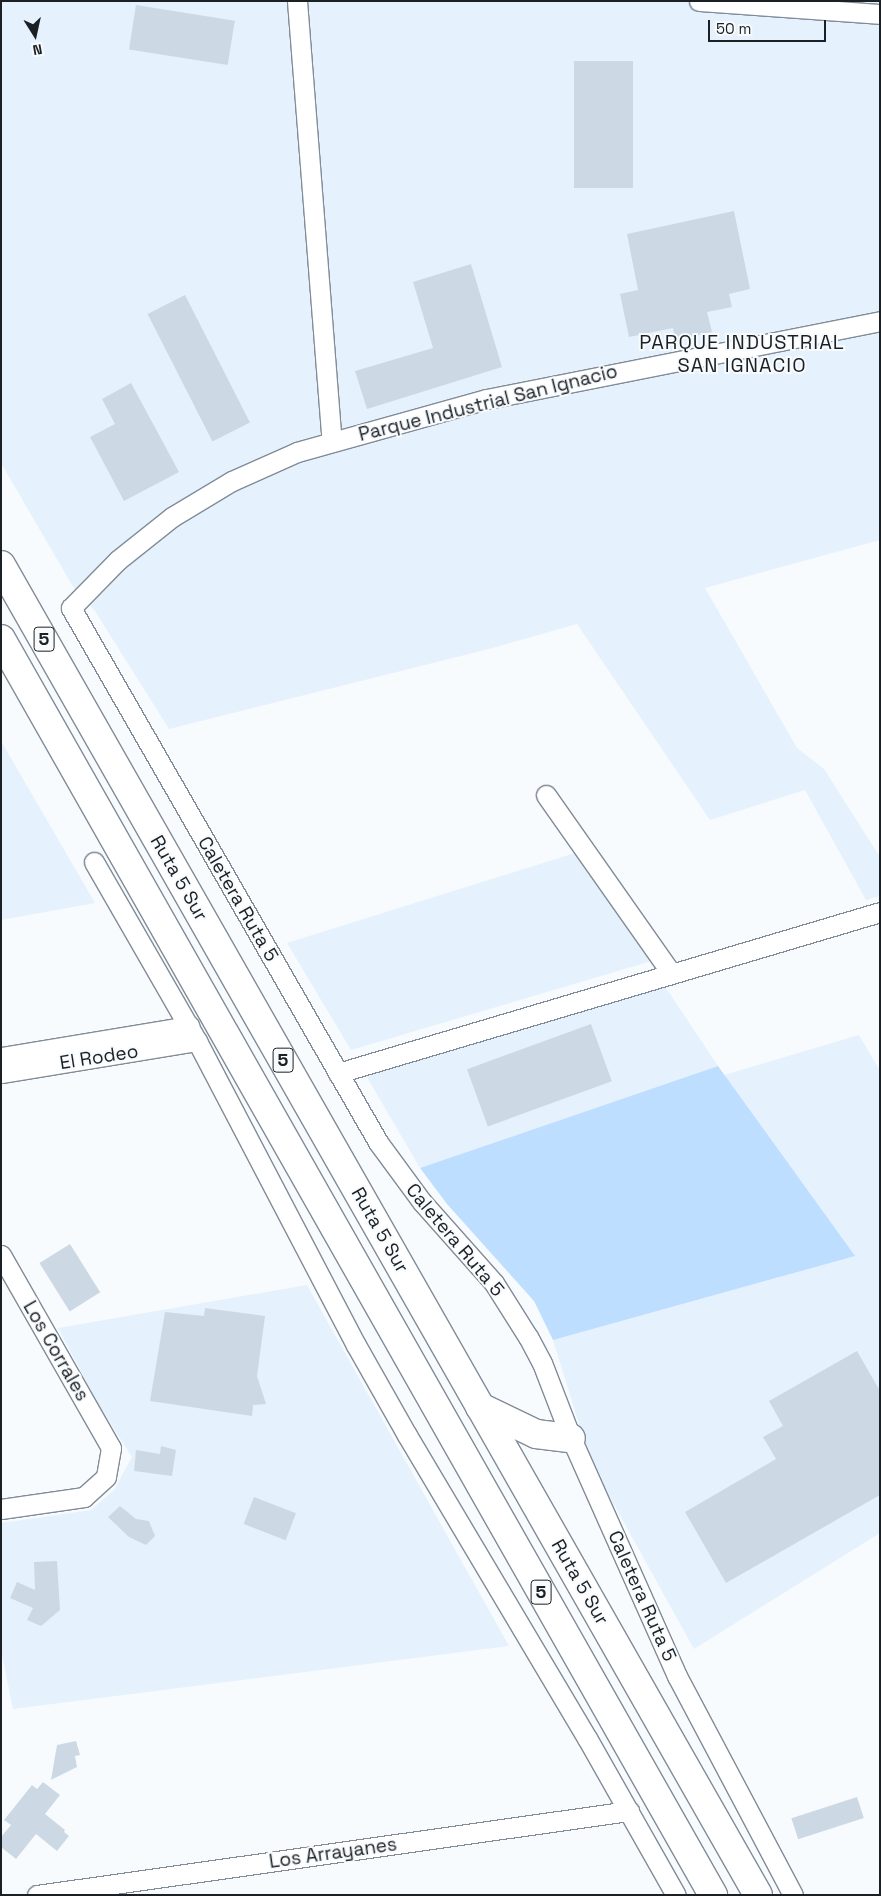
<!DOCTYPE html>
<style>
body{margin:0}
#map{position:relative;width:881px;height:1896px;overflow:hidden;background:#f8fbfd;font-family:"Space Grotesk",sans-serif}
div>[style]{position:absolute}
.built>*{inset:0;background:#e5f1fc}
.green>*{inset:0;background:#bddeff}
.building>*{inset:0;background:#ccd9e5;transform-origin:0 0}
.roads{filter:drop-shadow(1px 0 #818c98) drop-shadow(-1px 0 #818c98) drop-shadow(0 1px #818c98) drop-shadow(0 -1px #818c98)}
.minor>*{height:19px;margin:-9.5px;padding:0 9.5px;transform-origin:9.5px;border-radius:9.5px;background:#fff}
.motorway>*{height:28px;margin:-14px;padding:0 14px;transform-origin:14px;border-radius:14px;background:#fff}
span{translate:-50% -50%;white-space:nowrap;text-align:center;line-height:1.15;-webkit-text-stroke:4px #f8fbfd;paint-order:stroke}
.shield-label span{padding:1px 4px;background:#f8fbfd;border:1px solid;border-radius:4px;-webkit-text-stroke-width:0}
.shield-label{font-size:18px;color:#1b2024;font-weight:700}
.street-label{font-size:19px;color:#1b2024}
.neighbourhood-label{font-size:20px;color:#1b2024;letter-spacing:1px}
.frame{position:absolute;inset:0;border:2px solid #1b2024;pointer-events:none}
.north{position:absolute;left:10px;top:10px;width:50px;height:50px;-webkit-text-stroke:4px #f8fbfd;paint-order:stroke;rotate:170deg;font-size:14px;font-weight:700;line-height:20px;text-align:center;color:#1b2024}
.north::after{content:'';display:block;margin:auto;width:18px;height:22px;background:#1b2024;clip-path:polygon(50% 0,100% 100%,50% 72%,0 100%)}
.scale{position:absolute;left:708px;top:20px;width:118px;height:22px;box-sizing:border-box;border:2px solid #1b2024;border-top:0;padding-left:6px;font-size:15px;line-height:18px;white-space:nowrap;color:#1b2024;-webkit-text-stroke:4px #f8fbfd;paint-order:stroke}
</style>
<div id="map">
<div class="built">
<div style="clip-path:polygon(1px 1px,880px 1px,880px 540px,705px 588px,797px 748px,824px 769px,880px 857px,880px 896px,866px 900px,805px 790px,710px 820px,577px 624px,485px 650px,169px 729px,95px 611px,72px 585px,1px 463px)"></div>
<div style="clip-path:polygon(1px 741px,95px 903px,1px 920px)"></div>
<div style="clip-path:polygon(575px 853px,655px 960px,351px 1050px,287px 943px)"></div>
<div style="clip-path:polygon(664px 985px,718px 1066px,420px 1168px,361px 1067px)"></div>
<div style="clip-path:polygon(859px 1035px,880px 1071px,880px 1533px,694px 1649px,591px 1463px,553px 1340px,854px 1256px,724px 1075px)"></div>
<div style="clip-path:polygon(307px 1285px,509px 1646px,13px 1709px,1px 1650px,1px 1523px,91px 1510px,114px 1490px,132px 1457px,98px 1404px,58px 1328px)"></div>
</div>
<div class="green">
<div style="clip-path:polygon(718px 1066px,855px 1256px,553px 1340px,534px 1301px,447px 1204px,420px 1168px)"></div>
</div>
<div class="building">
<div style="left:136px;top:5px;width:100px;height:45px;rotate:9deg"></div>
<div style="left:574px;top:61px;width:59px;height:127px"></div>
<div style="clip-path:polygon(734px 211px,750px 289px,729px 294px,732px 307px,707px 312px,712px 332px,675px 340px,673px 328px,629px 337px,620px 294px,638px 290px,627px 234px)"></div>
<div style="clip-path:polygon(471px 264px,502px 367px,367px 409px,355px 371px,433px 348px,413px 282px)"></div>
<div style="left:185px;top:295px;width:143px;height:42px;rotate:63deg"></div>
<div style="clip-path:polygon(131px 383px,179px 472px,124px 501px,90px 437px,115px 424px,102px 399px)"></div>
<div style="left:591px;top:1024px;width:61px;height:132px;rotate:70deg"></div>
<div style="left:70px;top:1244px;width:57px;height:36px;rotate:58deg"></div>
<div style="clip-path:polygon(205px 1308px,265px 1316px,257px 1376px,266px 1404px,253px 1405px,252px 1416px,150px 1401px,165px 1312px,204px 1316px)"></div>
<div style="clip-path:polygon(857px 1351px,880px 1391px,880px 1495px,726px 1583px,685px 1512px,776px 1459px,763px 1437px,783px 1426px,769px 1401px)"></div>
<div style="clip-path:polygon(161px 1446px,176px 1450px,172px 1476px,134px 1471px,136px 1450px,160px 1454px)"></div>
<div style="left:254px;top:1497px;width:45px;height:29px;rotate:21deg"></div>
<div style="clip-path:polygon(120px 1506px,136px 1519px,149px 1521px,155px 1536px,146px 1545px,129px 1537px,108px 1517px)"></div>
<div style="clip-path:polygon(57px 1561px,60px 1610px,41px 1626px,27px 1620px,33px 1608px,10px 1598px,17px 1582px,35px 1590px,34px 1562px)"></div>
<div style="clip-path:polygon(76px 1741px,80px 1755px,75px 1756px,77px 1767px,51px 1780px,57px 1745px)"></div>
<div style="clip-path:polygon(43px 1782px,60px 1795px,45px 1814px,65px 1830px,64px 1832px,69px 1836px,57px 1851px,36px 1834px,16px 1859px,1px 1847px,1px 1837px,11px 1825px,4px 1820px,32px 1785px,37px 1789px)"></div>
<div style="left:857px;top:1797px;width:22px;height:69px;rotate:72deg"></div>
</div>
<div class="roads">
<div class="minor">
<div style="left:297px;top:1px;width:441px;rotate:85.5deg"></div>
<div style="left:699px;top:1px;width:181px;rotate:4.1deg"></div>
<div style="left:546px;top:795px;width:218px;rotate:54.9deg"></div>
<div style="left:94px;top:862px;width:207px;rotate:60.1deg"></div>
<div style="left:197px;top:1041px;width:343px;rotate:62.4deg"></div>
<div style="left:356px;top:1345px;width:103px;rotate:60.5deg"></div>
<div style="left:407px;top:1435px;width:352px;rotate:59.3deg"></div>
<div style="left:587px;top:1738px;width:180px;rotate:60.5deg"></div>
<div style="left:1px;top:1057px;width:191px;rotate:-9.4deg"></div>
<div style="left:1px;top:1073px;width:199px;rotate:-9.3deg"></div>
<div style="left:338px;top:1073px;width:565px;rotate:-16.54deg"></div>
<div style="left:1px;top:1255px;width:222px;rotate:60.3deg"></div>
<div style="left:111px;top:1448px;width:29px;rotate:100deg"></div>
<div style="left:106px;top:1477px;width:30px;rotate:138deg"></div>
<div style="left:84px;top:1497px;width:84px;rotate:171.8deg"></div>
<div style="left:37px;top:1895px;width:598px;rotate:-8.08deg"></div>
<div style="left:793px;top:1895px;width:248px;rotate:-117.9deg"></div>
<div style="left:677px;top:1676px;width:261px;rotate:-114deg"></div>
<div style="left:571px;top:1438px;width:80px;rotate:-111.1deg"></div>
<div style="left:542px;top:1363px;width:30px;rotate:-118deg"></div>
<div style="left:528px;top:1337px;width:64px;rotate:-122.2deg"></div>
<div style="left:494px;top:1283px;width:108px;rotate:-131.6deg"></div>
<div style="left:422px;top:1202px;width:74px;rotate:-126.3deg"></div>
<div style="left:378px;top:1142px;width:616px;rotate:-119.89deg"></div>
<div style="left:71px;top:608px;width:67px;rotate:-45.6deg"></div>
<div style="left:118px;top:560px;width:69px;rotate:-38.5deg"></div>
<div style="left:172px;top:517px;width:70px;rotate:-31deg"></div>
<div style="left:232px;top:481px;width:71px;rotate:-24deg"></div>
<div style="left:297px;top:452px;width:197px;rotate:-15.6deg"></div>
<div style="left:487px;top:399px;width:401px;rotate:-11.2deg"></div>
</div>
<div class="motorway">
<div style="left:1px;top:565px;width:1530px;rotate:60.35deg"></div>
<div style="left:1px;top:639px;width:1444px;rotate:60.45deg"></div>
<div style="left:480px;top:1407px;width:62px;rotate:25.7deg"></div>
<div style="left:536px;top:1434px;width:35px;rotate:7deg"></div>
</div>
</div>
<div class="shield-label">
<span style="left:44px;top:639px">5</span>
<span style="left:283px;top:1060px">5</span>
<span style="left:541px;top:1592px">5</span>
</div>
<div class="street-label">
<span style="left:488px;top:403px;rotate:-14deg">Parque Industrial San Ignacio</span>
<span style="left:179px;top:878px;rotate:60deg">Ruta 5 Sur</span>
<span style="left:238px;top:899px;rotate:60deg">Caletera Ruta 5</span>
<span style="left:99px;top:1057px;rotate:-9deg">El Rodeo</span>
<span style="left:380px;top:1230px;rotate:60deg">Ruta 5 Sur</span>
<span style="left:455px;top:1240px;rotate:50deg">Caletera Ruta 5</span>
<span style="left:56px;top:1351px;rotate:60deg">Los Corrales</span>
<span style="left:580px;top:1582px;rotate:60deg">Ruta 5 Sur</span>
<span style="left:642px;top:1596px;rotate:66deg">Caletera Ruta 5</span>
<span style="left:333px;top:1853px;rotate:-8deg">Los Arrayanes</span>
</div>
<div class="neighbourhood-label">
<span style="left:742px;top:354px">PARQUE INDUSTRIAL<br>SAN IGNACIO</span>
</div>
<div class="frame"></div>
<div class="north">N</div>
<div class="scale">50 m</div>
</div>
